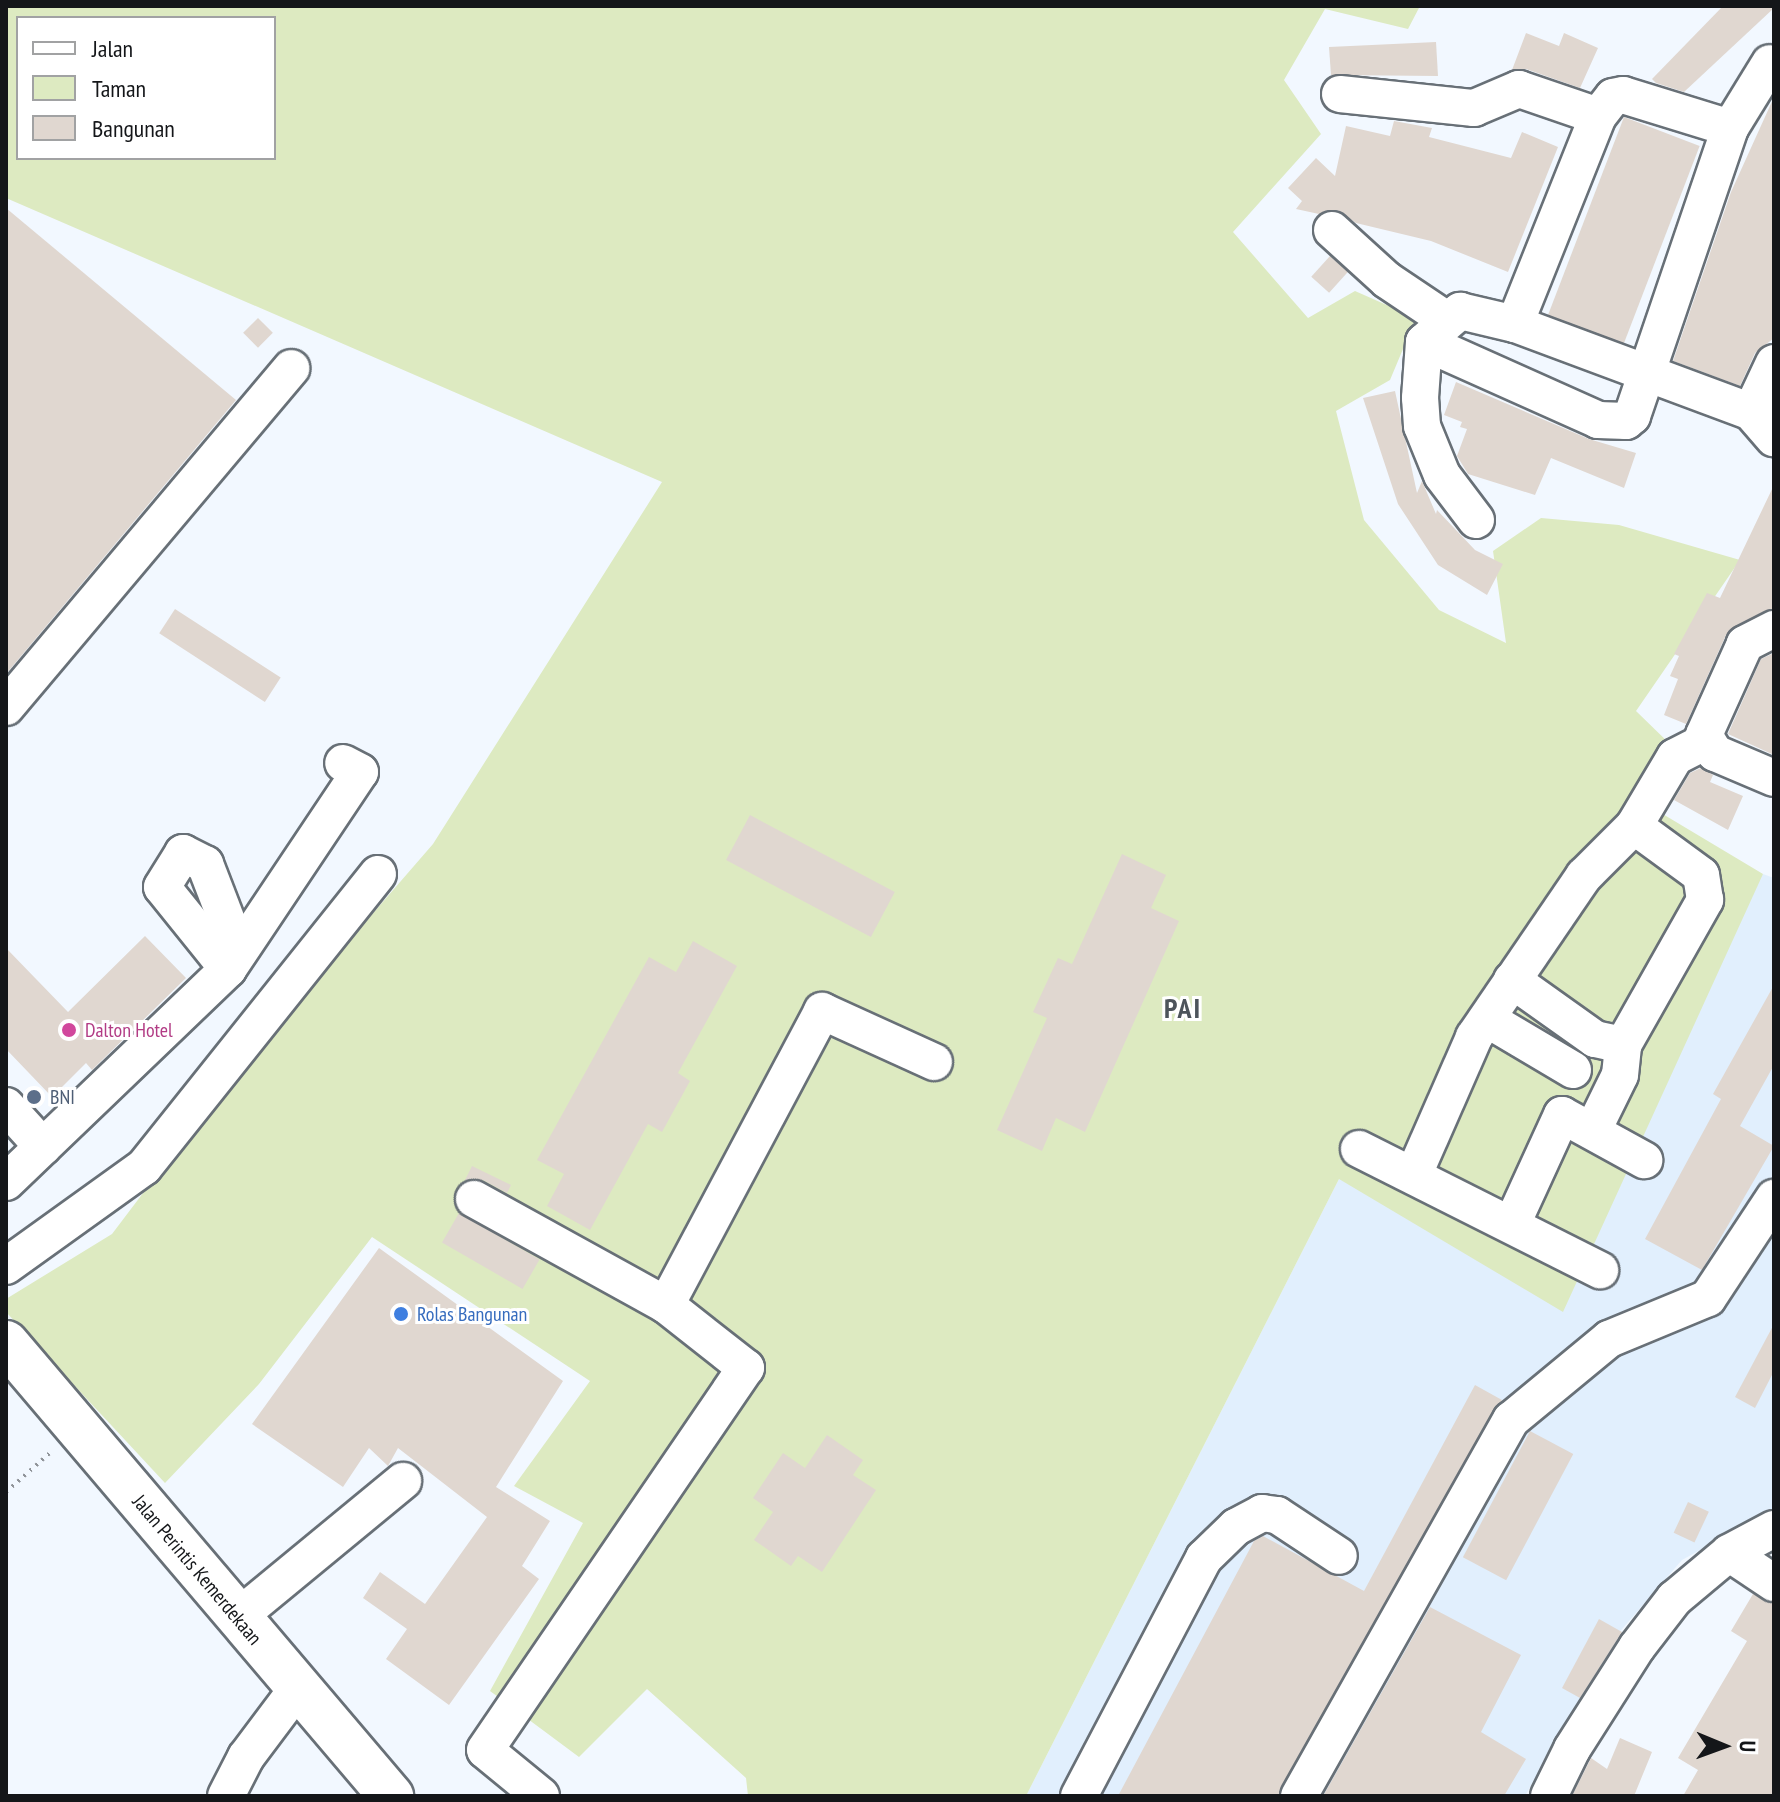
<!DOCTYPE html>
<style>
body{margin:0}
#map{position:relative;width:1780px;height:1802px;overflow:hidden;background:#f2f8ff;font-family:"PT Sans Narrow",sans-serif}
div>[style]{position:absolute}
.built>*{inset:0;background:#e1effd}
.green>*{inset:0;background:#ddeac1}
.building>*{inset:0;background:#e0d7d0;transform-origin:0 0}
.path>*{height:4px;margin-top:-2px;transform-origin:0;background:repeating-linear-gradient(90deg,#909499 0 2px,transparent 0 8px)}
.roads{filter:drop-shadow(2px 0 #687077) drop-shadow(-2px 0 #687077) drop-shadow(0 2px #687077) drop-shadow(0 -2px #687077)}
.minor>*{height:36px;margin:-18px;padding:0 18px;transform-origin:18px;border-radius:18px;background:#fff}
.highway>*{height:44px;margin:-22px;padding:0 22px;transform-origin:22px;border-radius:22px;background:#fff}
.dots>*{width:22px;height:22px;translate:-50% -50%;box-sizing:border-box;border:4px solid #fff;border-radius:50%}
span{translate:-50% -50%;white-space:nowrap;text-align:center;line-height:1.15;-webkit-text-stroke:6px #fff;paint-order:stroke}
.hotel-label{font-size:20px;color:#b23c85}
.left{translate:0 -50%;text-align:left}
.service-label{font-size:20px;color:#4e5e75}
.shop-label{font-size:20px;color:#366cbe}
.street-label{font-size:20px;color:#141619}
.district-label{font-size:28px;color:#4d545b;font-weight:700;letter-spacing:2px}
.frame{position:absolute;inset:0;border:8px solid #141619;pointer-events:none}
.legend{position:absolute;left:16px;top:16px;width:260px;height:144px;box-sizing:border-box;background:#fff;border:2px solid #a1a2a3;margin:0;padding:10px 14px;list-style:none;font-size:24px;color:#141619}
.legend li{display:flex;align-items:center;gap:16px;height:40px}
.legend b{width:40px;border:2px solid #a1a2a3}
.north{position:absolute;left:1684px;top:1706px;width:80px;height:80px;-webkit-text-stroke:6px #fff;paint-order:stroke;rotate:91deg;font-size:22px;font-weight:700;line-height:32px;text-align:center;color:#141619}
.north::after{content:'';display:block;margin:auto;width:28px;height:36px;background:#141619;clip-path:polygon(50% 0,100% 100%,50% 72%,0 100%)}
</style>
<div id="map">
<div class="built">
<div style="clip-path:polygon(1763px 874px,1774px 878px,1774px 1509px,1682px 1560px,1616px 1636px,1525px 1796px,1026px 1796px,1339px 1179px)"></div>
</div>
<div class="green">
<div style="clip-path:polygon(evenodd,6px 6px,1420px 6px,1408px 29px,1325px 9px,1284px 80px,1321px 134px,1233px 232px,1308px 318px,1355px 291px,1416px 318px,1390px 380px,1336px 411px,1364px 520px,1439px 610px,1506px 643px,1493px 551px,1541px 518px,1619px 525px,1740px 560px,1636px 711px,1673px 747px,1651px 807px,1763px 874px,1563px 1312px,1339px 1179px,1026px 1796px,748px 1796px,746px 1778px,647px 1689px,579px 1757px,490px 1691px,583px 1523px,514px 1486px,590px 1381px,372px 1237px,259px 1384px,165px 1483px,6px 1312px,6px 1299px,112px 1234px,231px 1077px,433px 844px,662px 482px,6px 198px,6px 6px,18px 18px,274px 18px,274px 158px,18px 158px,18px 18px)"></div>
</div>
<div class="building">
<div style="clip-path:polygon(1723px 6px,1774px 8px,1684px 92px,1656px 83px,1652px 79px)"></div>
<div style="clip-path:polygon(1526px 33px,1559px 46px,1564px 33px,1598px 48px,1580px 88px,1526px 69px,1512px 70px)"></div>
<div style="clip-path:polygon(1436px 42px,1438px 76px,1331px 75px,1329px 47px)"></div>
<div style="clip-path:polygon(1774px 97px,1774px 338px,1755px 353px,1740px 386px,1673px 361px,1731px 192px)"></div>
<div style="left:1624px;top:117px;width:81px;height:212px;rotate:21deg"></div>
<div style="clip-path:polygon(1394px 121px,1432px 128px,1429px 137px,1511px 158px,1522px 132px,1558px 147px,1508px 272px,1431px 241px,1356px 223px,1337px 210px,1319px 214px,1296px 209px,1302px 201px,1288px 188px,1316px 158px,1335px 176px,1346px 126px,1390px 136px)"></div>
<div style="clip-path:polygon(6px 208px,236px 400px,6px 674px)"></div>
<div style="left:1330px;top:256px;width:24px;height:28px;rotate:42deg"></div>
<div style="left:258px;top:318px;width:21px;height:21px;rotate:45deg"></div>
<div style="clip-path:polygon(1456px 382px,1589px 439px,1636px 453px,1624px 488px,1551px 458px,1535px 495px,1468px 474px,1457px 456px,1467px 429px,1460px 427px,1462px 422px,1444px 415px)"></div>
<div style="clip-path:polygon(1395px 391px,1417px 493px,1422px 481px,1436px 514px,1437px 510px,1475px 550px,1503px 564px,1487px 595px,1438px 565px,1398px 504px,1363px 398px)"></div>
<div style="clip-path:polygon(1774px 485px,1774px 608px,1726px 635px,1686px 724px,1664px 715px,1678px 679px,1670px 676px,1679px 656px,1674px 654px,1707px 593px,1720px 598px)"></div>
<div style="left:175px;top:609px;width:126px;height:29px;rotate:33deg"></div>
<div style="clip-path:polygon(1774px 653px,1774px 755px,1728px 734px,1761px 659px)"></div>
<div style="clip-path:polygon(1701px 768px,1713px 775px,1710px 782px,1743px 796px,1728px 830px,1674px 800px,1690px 773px)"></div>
<div style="left:750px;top:815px;width:164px;height:51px;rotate:28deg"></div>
<div style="clip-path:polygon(1122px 854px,1166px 875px,1151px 908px,1179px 921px,1085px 1132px,1056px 1118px,1042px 1151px,997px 1130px,1047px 1018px,1033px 1012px,1058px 958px,1072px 964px)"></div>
<div style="clip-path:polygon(145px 936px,186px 978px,92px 1070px,86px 1063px,52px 1097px,6px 1049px,6px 948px,68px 1012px)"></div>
<div style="clip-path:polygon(693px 941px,737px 966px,678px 1073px,690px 1081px,662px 1132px,648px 1124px,590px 1230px,547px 1206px,564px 1174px,537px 1160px,649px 957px,676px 972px)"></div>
<div style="clip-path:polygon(1774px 985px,1774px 1065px,1740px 1126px,1774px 1146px,1702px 1270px,1645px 1239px,1721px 1099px,1713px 1094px)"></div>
<div style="clip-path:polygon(472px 1166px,511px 1185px,507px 1193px,483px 1180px,465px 1180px)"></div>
<div style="left:459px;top:1213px;width:93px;height:34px;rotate:30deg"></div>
<div style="clip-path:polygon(379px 1248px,563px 1381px,496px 1487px,550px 1521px,522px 1566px,539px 1579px,449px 1705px,386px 1659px,407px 1629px,363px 1598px,380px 1572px,425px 1604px,487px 1517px,398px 1448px,388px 1466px,369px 1448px,343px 1487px,252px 1424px)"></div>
<div style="clip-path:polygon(1774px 1324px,1774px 1371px,1755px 1408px,1735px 1397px)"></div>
<div style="clip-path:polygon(1475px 1385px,1502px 1400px,1278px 1796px,1118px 1796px,1254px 1541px,1263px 1536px,1364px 1591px)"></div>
<div style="left:1530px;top:1431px;width:49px;height:143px;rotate:28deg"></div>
<div style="clip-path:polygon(827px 1435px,863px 1460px,853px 1475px,876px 1490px,822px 1572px,798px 1556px,791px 1566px,754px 1540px,773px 1512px,753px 1498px,783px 1453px,805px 1468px)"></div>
<div style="left:1688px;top:1502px;width:23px;height:34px;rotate:25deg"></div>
<div style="clip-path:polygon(1753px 1594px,1774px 1604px,1774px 1796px,1683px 1796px,1698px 1770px,1678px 1758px,1747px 1641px,1731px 1631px)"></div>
<div style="clip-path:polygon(1430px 1607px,1521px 1655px,1481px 1732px,1526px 1759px,1504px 1796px,1323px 1796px)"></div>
<div style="clip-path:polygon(1599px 1619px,1622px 1632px,1580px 1698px,1562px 1688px)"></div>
<div style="clip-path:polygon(1620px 1738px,1652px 1752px,1634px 1796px,1572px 1796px,1591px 1758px,1607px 1769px)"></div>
</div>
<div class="path">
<div style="left:6px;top:1492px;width:62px;rotate:-41.7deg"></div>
</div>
<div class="roads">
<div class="minor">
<div style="left:1340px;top:94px;width:135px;rotate:6deg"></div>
<div style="left:1474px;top:108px;width:49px;rotate:-22.9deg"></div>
<div style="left:1519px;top:89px;width:83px;rotate:18.9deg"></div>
<div style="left:1730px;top:128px;width:76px;rotate:-58.4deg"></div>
<div style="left:1332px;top:230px;width:74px;rotate:42.3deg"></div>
<div style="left:1387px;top:280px;width:70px;rotate:33.9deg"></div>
<div style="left:1424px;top:342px;width:191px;rotate:24.1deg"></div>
<div style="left:1598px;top:420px;width:28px;rotate:2deg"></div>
<div style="left:1626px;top:421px;width:8px;rotate:-40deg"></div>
<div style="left:1632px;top:416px;width:304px;rotate:-71.2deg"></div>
<div style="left:1730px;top:128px;width:112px;rotate:-162.9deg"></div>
<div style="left:1623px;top:95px;width:10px;rotate:169deg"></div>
<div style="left:1613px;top:97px;width:24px;rotate:128deg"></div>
<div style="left:1598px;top:116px;width:224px;rotate:111.8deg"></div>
<div style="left:1773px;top:421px;width:24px;rotate:-158deg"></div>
<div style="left:1751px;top:412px;width:54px;rotate:-64.9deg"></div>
<div style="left:1476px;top:520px;width:56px;rotate:-127.1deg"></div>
<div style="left:1442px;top:475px;width:53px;rotate:-112.2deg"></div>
<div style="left:1422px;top:426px;width:28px;rotate:-94deg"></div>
<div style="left:1420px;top:398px;width:56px;rotate:-85.9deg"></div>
<div style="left:1424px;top:342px;width:48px;rotate:-40.7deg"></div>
<div style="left:1460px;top:311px;width:57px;rotate:13.3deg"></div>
<div style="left:1515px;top:324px;width:252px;rotate:20.4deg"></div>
<div style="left:1751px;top:412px;width:35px;rotate:49deg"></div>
<div style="left:1774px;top:629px;width:33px;rotate:153deg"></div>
<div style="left:1745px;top:644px;width:100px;rotate:114.3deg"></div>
<div style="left:1704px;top:735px;width:21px;rotate:59deg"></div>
<div style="left:1715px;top:753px;width:64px;rotate:23deg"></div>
<div style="left:6px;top:707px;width:443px;rotate:-49.9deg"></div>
<div style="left:228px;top:969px;width:105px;rotate:-128.8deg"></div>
<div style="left:162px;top:887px;width:40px;rotate:-58deg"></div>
<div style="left:183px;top:853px;width:25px;rotate:27deg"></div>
<div style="left:205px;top:864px;width:94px;rotate:68.9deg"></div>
<div style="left:1512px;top:980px;width:102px;rotate:35.4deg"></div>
<div style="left:1595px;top:1039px;width:29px;rotate:12deg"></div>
<div style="left:1487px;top:1019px;width:100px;rotate:30.7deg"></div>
<div style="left:6px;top:1106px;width:55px;rotate:47.9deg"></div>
<div style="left:1593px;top:1130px;width:61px;rotate:-63.9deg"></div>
<div style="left:1620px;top:1075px;width:30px;rotate:-84deg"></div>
<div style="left:1623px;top:1045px;width:167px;rotate:-60.5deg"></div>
<div style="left:1705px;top:900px;width:25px;rotate:-99deg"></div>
<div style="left:1701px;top:875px;width:83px;rotate:-143.8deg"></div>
<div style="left:1634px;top:826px;width:80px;rotate:-59.3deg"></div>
<div style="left:1675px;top:757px;width:34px;rotate:-27deg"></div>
<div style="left:1359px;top:1149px;width:270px;rotate:26.7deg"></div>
<div style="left:1414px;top:1174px;width:150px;rotate:-66.3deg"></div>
<div style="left:1474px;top:1037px;width:195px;rotate:-55.7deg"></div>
<div style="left:1584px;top:876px;width:71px;rotate:-45deg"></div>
<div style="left:6px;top:1182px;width:308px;rotate:-43.8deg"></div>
<div style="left:228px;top:969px;width:237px;rotate:-56.2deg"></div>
<div style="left:360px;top:772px;width:19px;rotate:-152deg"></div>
<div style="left:474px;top:1199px;width:219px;rotate:28.9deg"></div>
<div style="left:1512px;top:1224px;width:120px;rotate:-65.4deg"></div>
<div style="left:1562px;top:1115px;width:94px;rotate:28.8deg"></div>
<div style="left:6px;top:1266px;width:170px;rotate:-35.7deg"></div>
<div style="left:144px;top:1167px;width:375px;rotate:-51.4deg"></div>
<div style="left:1729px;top:1553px;width:54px;rotate:33.7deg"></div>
<div style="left:238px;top:1617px;width:214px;rotate:-39.5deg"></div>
<div style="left:226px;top:1796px;width:44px;rotate:-62.9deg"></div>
<div style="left:246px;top:1757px;width:85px;rotate:-53.1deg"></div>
<div style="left:541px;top:1796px;width:72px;rotate:-140.6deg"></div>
<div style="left:485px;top:1750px;width:463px;rotate:-55.7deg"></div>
<div style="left:746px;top:1368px;width:102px;rotate:-141.8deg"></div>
<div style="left:666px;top:1305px;width:333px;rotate:-62deg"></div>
<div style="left:822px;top:1011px;width:123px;rotate:24.5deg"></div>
<div style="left:1079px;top:1796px;width:269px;rotate:-62.3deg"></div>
<div style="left:1204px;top:1558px;width:45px;rotate:-44.1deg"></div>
<div style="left:1236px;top:1527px;width:30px;rotate:-28deg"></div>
<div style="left:1262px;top:1513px;width:15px;rotate:8deg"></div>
<div style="left:1277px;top:1515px;width:74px;rotate:33.5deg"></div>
<div style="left:1299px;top:1796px;width:432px;rotate:-60.6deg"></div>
<div style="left:1511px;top:1420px;width:127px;rotate:-39.6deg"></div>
<div style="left:1609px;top:1339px;width:107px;rotate:-22.5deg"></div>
<div style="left:1708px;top:1298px;width:120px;rotate:-56.6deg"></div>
<div style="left:1549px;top:1796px;width:52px;rotate:-63.9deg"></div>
<div style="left:1572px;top:1749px;width:121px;rotate:-57.5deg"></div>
<div style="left:1637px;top:1647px;width:61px;rotate:-52.4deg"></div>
<div style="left:1674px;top:1599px;width:72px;rotate:-39.9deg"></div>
<div style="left:1729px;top:1553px;width:51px;rotate:-28.1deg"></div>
</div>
<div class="highway">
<div style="left:6px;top:1343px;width:595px;rotate:49.64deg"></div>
</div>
</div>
<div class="dots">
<div style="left:69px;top:1030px;background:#d1479c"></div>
<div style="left:34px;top:1097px;background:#5c6f8a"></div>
<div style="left:401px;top:1314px;background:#3f7fe0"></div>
</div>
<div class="hotel-label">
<span class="left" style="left:85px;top:1030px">Dalton Hotel</span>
</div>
<div class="service-label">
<span class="left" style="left:50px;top:1097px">BNI</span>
</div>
<div class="shop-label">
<span class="left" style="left:417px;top:1314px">Rolas Bangunan</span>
</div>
<div class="street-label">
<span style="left:197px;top:1570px;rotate:50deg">Jalan Perintis Kemerdekaan</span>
</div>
<div class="district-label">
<span style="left:1183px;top:1008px">PAI</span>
</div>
<div class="frame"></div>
<ul class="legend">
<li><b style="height:10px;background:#fff"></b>Jalan</li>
<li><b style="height:22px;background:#ddeac1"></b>Taman</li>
<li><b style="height:22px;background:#e0d7d0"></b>Bangunan</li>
</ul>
<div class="north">U</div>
</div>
